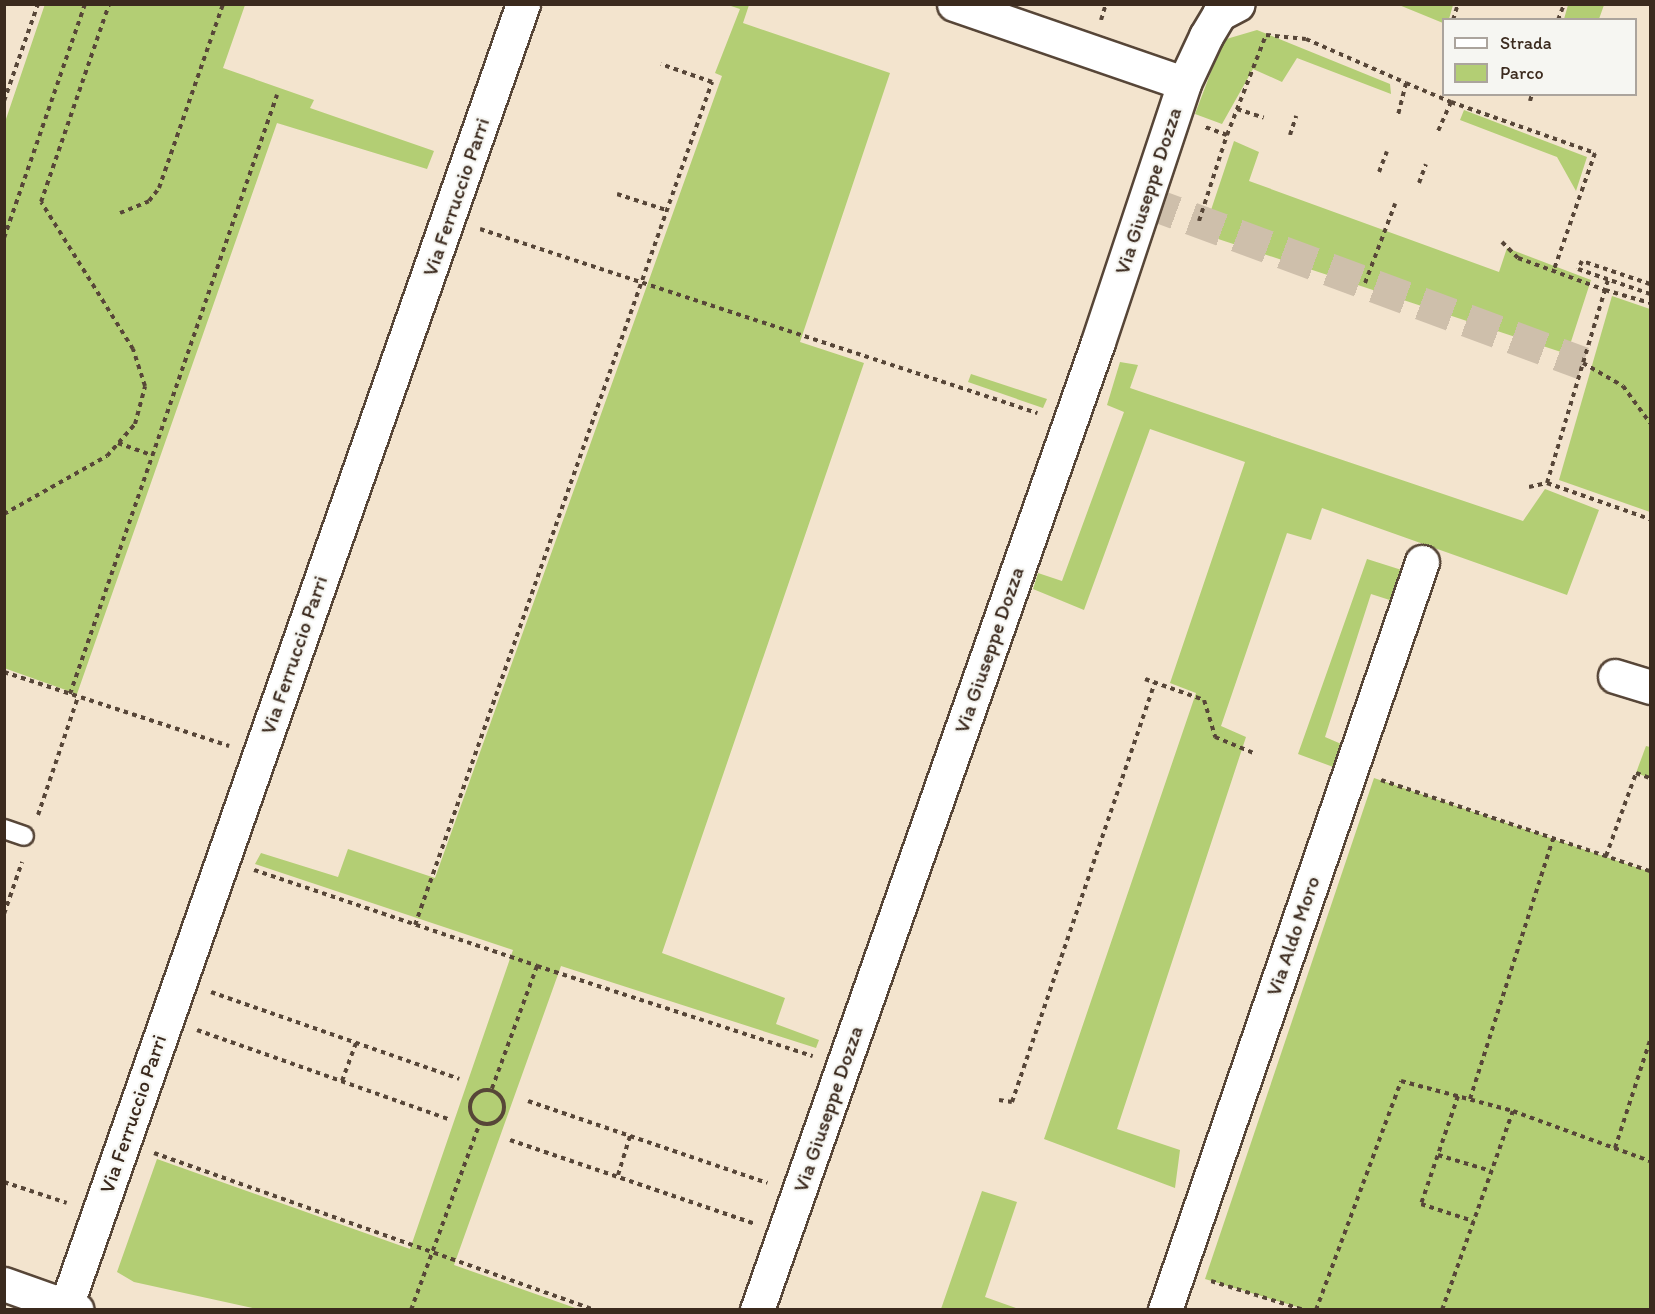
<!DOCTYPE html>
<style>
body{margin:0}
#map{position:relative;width:1655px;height:1314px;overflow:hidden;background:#f3e4ce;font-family:Itim,sans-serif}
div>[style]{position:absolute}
.green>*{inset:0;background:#b3ce74}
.street-tunnel>*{height:33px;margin-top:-16.5px;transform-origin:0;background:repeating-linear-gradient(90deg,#cebfab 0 33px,transparent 0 49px)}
.path>*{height:4px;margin-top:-2px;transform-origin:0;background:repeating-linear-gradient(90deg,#574638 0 4.5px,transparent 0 9px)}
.path>.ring{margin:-2px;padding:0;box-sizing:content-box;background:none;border:4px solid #574638;border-radius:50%}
.roads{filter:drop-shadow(2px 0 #574638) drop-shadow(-2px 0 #574638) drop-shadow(0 2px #574638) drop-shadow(0 -2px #574638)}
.lane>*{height:18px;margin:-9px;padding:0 9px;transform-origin:9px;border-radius:9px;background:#fff}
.street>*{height:33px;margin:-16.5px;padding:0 16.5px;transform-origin:16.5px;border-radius:16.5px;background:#fff}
span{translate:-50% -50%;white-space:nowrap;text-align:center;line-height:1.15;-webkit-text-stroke:4.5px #f6f6f2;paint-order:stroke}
.street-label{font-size:21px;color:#3b2a1e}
.frame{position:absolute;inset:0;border:6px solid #3b2a1e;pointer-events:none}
.legend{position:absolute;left:1442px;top:18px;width:195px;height:78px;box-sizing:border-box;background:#f6f6f2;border:2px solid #aba49d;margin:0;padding:8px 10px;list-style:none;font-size:18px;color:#3b2a1e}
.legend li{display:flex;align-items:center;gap:12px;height:30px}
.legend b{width:30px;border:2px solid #aba49d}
</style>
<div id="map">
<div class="green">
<div style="clip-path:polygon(45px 4px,245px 5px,223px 68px,314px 100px,310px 108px,434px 151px,427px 169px,277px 123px,77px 694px,4px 668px,5px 122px)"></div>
<div style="clip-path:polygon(728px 5px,749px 5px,743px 23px,890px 73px,800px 342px,864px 363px,662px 953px,785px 998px,776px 1024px,819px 1040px,816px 1048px,561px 966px,454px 1265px,578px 1309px,257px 1309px,134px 1282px,117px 1272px,157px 1159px,410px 1249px,513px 950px,255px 864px,261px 853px,338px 877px,348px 849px,435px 878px,722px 76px,715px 73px,740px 9px)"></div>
<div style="clip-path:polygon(1399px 5px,1453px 5px,1449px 19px,1444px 20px,1443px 23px)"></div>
<div style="clip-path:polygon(1568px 5px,1568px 4px,1604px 5px,1599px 19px,1564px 19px)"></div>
<div style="clip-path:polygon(1257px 30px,1390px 84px,1391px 94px,1297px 58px,1282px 82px,1253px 69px,1222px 124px,1195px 114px,1223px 40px)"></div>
<div style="clip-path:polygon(1464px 110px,1587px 157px,1576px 191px,1557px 157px,1460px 120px)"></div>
<div style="clip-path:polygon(1234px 141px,1259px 152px,1249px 181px,1499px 272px,1507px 248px,1591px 280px,1567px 354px,1203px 234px)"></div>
<div style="clip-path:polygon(1612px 296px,1650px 309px,1650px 512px,1559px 480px)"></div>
<div style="clip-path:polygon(1120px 362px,1138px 365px,1130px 388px,1523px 521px,1545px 489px,1599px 510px,1567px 595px,1322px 508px,1311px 540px,1287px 533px,1221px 726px,1246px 737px,1117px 1129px,1180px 1150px,1175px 1188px,1044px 1139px,1196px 693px,1170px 683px,1245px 462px,1150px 429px,1084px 610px,1033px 589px,1038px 573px,1062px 581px,1124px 412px,1107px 405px)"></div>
<div style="clip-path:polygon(971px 374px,1047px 399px,1043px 408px,968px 382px)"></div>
<div style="clip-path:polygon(1367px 559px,1408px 572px,1396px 602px,1371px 594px,1325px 737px,1346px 746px,1336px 768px,1298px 754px)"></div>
<div style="clip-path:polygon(1646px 746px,1650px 747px,1650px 778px,1636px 773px)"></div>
<div style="clip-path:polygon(1374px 778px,1650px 872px,1650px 1309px,1304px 1309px,1205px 1279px)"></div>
<div style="clip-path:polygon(982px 1191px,1017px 1202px,985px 1297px,1019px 1309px,941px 1309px)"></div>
</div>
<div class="street-tunnel">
<div style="left:1145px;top:201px;width:467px;rotate:20.3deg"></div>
</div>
<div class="path">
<div style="left:1101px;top:20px;width:17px;rotate:-73deg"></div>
<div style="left:1453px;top:20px;width:17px;rotate:-73deg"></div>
<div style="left:1558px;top:20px;width:17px;rotate:-69deg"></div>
<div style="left:1406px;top:83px;width:49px;rotate:22.9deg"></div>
<div style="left:1451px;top:102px;width:32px;rotate:114deg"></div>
<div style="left:4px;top:101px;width:103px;rotate:-70.7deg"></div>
<div style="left:1530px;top:101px;width:7px;rotate:-74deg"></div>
<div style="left:1451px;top:102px;width:153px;rotate:19.5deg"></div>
<div style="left:1595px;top:153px;width:126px;rotate:109.4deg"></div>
<div style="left:1237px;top:109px;width:28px;rotate:18deg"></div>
<div style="left:1227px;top:135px;width:107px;rotate:-68.7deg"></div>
<div style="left:1266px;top:35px;width:40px;rotate:5.7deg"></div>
<div style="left:1306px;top:39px;width:109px;rotate:23.7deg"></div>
<div style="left:1406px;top:83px;width:34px;rotate:104deg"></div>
<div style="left:1290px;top:135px;width:20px;rotate:-72deg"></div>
<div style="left:1379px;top:172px;width:22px;rotate:-69deg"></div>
<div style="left:1419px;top:183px;width:20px;rotate:-70deg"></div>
<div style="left:617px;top:194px;width:52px;rotate:18.1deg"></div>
<div style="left:120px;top:213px;width:31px;rotate:-22deg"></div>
<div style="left:149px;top:201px;width:16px;rotate:-52deg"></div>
<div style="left:159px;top:188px;width:195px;rotate:-70.8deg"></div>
<div style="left:1199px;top:221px;width:90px;rotate:-72deg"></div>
<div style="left:1227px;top:135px;width:23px;rotate:-160deg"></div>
<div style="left:480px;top:229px;width:587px;rotate:18.28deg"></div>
<div style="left:4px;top:238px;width:248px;rotate:-70.9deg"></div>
<div style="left:1502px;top:242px;width:23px;rotate:45deg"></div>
<div style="left:1518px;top:258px;width:93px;rotate:20.2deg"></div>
<div style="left:1605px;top:290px;width:47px;rotate:16.1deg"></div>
<div style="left:1365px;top:283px;width:85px;rotate:-69.2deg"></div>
<div style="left:1650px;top:284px;width:72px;rotate:-161.3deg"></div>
<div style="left:1582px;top:261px;width:9px;rotate:117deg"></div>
<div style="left:1578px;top:269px;width:76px;rotate:19.1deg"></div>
<div style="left:1583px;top:363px;width:46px;rotate:29.9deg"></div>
<div style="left:1623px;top:386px;width:46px;rotate:53.9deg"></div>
<div style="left:118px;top:443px;width:35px;rotate:20deg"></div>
<div style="left:1547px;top:483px;width:212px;rotate:-73.3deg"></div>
<div style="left:1529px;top:487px;width:18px;rotate:-13deg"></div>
<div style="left:1547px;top:483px;width:109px;rotate:19.3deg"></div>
<div style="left:4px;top:514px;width:118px;rotate:-29.4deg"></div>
<div style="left:107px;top:456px;width:43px;rotate:-48.8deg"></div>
<div style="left:135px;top:424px;width:39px;rotate:-75deg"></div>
<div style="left:145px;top:386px;width:39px;rotate:-108deg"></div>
<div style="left:133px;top:349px;width:173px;rotate:-122deg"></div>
<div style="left:41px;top:202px;width:209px;rotate:-71deg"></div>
<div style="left:4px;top:672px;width:237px;rotate:18.2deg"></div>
<div style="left:1145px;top:679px;width:63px;rotate:19.6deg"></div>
<div style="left:1204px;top:700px;width:39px;rotate:73deg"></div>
<div style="left:1215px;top:737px;width:44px;rotate:22.5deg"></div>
<div style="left:70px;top:694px;width:634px;rotate:-70.94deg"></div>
<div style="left:1381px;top:780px;width:284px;rotate:18.7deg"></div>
<div style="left:38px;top:815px;width:125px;rotate:-71.3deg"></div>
<div style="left:1606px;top:856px;width:88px;rotate:-70.1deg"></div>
<div style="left:1636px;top:773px;width:15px;rotate:20deg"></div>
<div style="left:254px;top:870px;width:299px;rotate:18.7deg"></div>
<div style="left:537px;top:966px;width:133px;rotate:110.2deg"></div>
<div style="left:4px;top:914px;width:55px;rotate:-70.9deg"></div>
<div style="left:415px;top:925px;width:894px;rotate:-70.59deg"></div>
<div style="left:712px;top:82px;width:54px;rotate:-160.6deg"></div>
<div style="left:537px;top:966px;width:290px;rotate:18.1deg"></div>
<div style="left:211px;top:992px;width:263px;rotate:19.3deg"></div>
<div style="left:197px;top:1030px;width:266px;rotate:19.5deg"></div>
<div style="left:342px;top:1081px;width:40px;rotate:-69.8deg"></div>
<div class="ring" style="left:470px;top:1090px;width:30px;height:30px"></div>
<div style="left:1458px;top:1096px;width:114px;rotate:108.9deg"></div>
<div style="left:1421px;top:1204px;width:55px;rotate:18.1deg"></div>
<div style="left:1470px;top:1099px;width:273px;rotate:-72.3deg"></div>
<div style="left:999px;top:1100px;width:13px;rotate:9deg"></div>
<div style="left:1012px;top:1102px;width:443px;rotate:-71.2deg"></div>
<div style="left:528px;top:1101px;width:253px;rotate:18.9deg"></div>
<div style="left:510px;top:1140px;width:257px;rotate:18.9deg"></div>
<div style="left:1615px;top:1148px;width:114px;rotate:-72deg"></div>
<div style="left:154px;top:1153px;width:469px;rotate:19.6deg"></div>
<div style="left:1438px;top:1155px;width:55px;rotate:16.8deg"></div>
<div style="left:618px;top:1175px;width:41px;rotate:-72.9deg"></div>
<div style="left:4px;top:1182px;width:66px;rotate:18.4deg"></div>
<div style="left:1211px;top:1281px;width:97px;rotate:17.3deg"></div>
<div style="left:411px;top:1310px;width:200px;rotate:-69.8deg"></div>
<div style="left:1316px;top:1310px;width:244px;rotate:-69.6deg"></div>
<div style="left:1401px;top:1081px;width:116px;rotate:15deg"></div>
<div style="left:1513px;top:1111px;width:146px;rotate:20.1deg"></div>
<div style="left:1442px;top:1310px;width:211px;rotate:-70.4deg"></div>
</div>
<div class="roads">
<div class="lane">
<div style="left:4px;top:829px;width:21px;rotate:19deg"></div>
</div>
<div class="street">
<div style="left:954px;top:4px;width:243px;rotate:19deg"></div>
<div style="left:1615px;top:676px;width:37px;rotate:17deg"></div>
<div style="left:4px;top:1284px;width:77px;rotate:19.6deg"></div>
<div style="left:66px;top:1306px;width:1380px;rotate:-70.66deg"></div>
<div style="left:757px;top:1310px;width:1026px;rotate:-70.59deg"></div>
<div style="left:1098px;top:342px;width:273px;rotate:-71.6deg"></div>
<div style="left:1184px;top:83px;width:52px;rotate:-64.9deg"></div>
<div style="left:1206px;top:36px;width:26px;rotate:-59deg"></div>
<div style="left:1219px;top:14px;width:21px;rotate:-28deg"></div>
<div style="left:1165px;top:1310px;width:791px;rotate:-71.04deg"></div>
</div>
</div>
<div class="street-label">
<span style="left:1148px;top:191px;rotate:-72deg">Via Giuseppe Dozza</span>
<span style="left:456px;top:197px;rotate:-71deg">Via Ferruccio Parri</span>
<span style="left:989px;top:650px;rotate:-71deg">Via Giuseppe Dozza</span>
<span style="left:294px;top:655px;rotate:-71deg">Via Ferruccio Parri</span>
<span style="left:1293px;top:936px;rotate:-71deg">Via Aldo Moro</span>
<span style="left:828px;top:1109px;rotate:-71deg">Via Giuseppe Dozza</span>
<span style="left:133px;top:1114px;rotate:-71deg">Via Ferruccio Parri</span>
</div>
<div class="frame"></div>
<ul class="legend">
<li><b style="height:8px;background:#fff"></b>Strada</li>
<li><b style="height:16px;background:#b3ce74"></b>Parco</li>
</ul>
</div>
